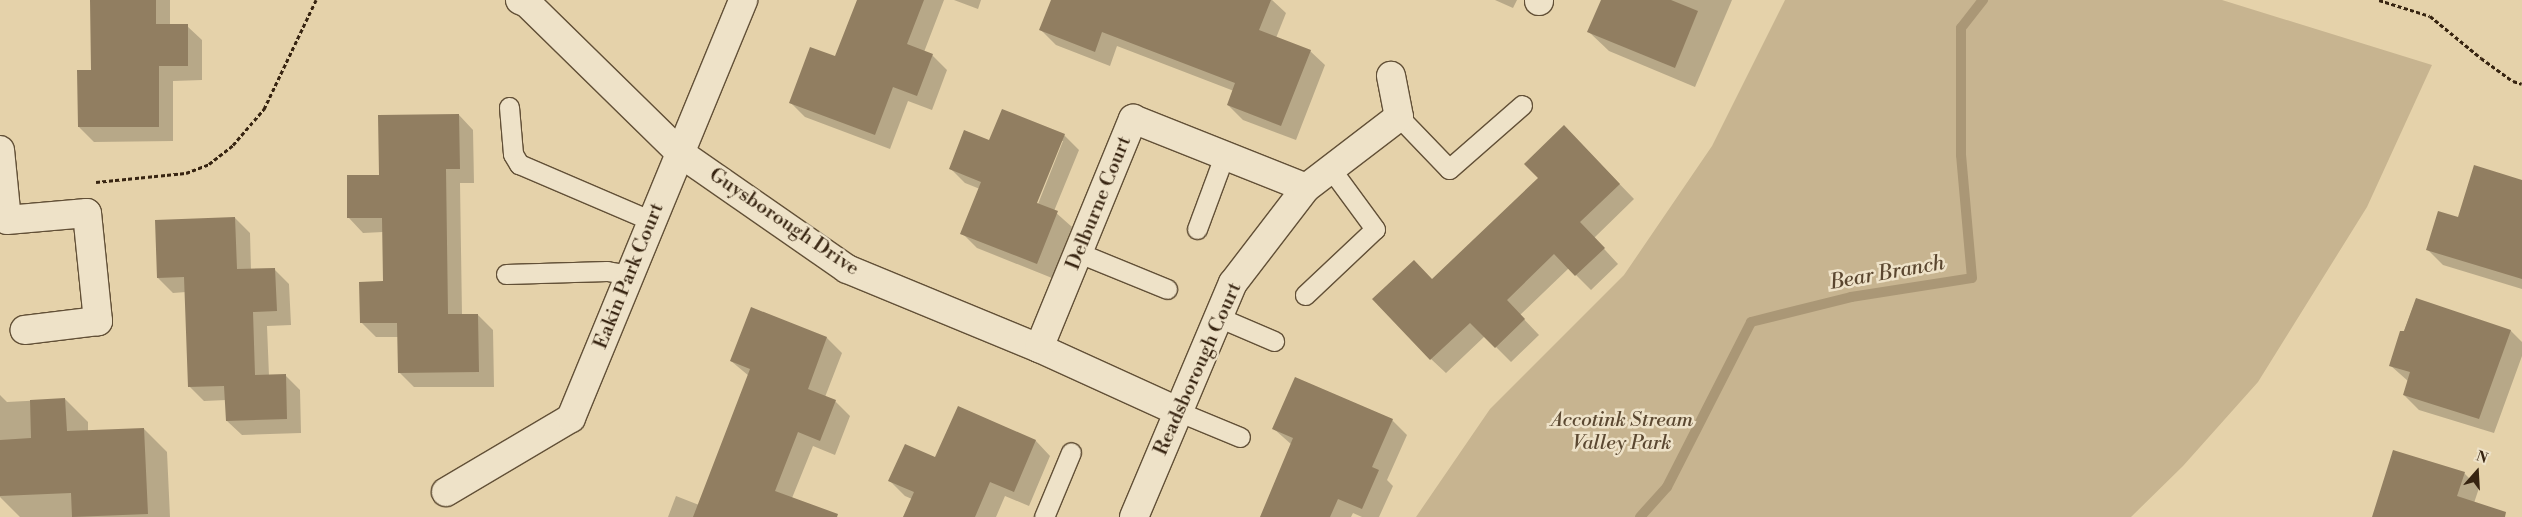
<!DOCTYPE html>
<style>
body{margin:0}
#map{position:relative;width:2522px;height:517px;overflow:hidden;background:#e5d2aa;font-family:"Libre Bodoni",serif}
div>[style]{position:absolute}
.green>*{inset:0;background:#c7b490}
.shadow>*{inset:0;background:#0003}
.stream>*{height:10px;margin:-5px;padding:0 5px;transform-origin:5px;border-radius:5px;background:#aa9776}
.building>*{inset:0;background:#917e61}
.path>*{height:3px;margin-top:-1.5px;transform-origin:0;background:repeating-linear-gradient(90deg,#372411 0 4px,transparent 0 6.5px)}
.roads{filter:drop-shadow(1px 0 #625037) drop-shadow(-1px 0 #625037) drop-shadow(0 1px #625037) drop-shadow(0 -1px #625037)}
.service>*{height:19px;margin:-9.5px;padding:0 9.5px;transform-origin:9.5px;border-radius:9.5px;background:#eee2c8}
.minor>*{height:28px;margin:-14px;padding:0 14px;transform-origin:14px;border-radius:14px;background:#eee2c8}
span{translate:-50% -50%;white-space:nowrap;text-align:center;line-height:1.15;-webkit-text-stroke:5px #eee2c8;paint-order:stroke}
.street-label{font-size:20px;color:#372411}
.park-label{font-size:20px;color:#5b4831;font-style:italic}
.water-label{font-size:21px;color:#5a462f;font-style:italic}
.north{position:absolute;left:2452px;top:447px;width:50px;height:50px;-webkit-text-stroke:4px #eee2c8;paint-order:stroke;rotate:19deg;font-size:14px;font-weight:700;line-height:20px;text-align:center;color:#372411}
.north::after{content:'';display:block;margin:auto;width:18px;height:22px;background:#372411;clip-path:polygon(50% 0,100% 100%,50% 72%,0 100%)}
</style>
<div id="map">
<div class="green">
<div style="clip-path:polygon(1785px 0,2222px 0,2432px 65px,2367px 207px,2258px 382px,2183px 466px,2131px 517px,1416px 517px,1490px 409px,1624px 275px,1712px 146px)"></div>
</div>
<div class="shadow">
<div style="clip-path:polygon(91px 0,170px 0,170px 26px,187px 26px,202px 40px,202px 80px,173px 81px,173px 141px,94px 142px,79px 127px,92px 71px)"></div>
<div style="clip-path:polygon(858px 0,944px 0,924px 52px,932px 55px,947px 70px,932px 110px,908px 101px,890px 149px,805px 117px,790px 102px,836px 58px)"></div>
<div style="clip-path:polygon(954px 0,981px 0,978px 9px)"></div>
<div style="clip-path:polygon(1052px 0,1272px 0,1286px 13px,1276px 38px,1310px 51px,1325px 65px,1296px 140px,1243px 120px,1228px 105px,1234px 91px,1117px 46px,1110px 66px,1056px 45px,1041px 30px)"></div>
<div style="clip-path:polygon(1495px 0,1517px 0,1513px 8px)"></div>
<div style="clip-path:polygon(1602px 0,1732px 0,1695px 87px,1609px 51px,1589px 32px)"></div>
<div style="clip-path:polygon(459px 115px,473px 130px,474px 183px,460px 183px,462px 315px,478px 315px,493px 330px,494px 387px,414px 387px,399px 372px,399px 337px,376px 337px,361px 322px,384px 282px,383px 232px,363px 233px,349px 218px,380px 176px)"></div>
<div style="clip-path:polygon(evenodd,1064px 135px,1079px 150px,1054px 211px,1072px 227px,1052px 278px,977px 248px,962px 233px,980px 189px,965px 183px,950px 168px,1064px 135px,1061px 141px,1063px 141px,1036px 209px,1034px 208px,1061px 141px)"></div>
<div style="clip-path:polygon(1579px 142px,1634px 199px,1594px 238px,1618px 264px,1591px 290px,1569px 268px,1520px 315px,1539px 335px,1511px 362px,1485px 336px,1446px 373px,1431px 359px,1432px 280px)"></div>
<div style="clip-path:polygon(2522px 181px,2522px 289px,2443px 265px,2428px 250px,2459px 219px)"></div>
<div style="clip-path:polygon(235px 218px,250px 233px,251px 270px,274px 269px,289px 284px,291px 325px,267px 326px,269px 376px,285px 375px,300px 390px,301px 433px,242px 435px,227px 421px,226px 400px,204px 401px,189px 386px,186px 292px,173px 293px,158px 278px)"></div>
<div style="clip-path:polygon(2416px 299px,2511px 331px,2522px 342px,2522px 356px,2494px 433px,2419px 410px,2404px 395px,2408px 381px,2391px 366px)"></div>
<div style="clip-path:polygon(752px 309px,827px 338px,842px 353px,825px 397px,835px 401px,850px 416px,835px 455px,813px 446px,792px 498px,810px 517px,668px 517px,676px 496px,699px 505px,749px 376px,731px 361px)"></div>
<div style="clip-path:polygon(0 395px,7px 402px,65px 399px,88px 422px,88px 432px,144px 429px,167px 452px,170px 517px,20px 517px,0 497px)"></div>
<div style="clip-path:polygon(959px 407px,1036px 441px,1050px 456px,1029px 506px,1005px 496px,996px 517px,904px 517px,912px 499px,905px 496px,890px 481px,936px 459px)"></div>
<div style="clip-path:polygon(1392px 420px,1407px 435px,1387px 480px,1393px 486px,1379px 517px,1362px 517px,1353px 513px,1351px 517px,1261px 517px,1292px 445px,1274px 429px)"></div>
<div style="clip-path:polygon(2464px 473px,2479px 488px,2472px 509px,2475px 517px,2373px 517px)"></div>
</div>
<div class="stream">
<div style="left:1640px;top:517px;width:40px;rotate:-48deg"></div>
<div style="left:1667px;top:487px;width:185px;rotate:-63deg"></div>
<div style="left:1751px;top:322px;width:103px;rotate:-14deg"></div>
<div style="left:1851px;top:297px;width:122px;rotate:-8.9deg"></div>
<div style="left:1972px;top:278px;width:123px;rotate:-95.1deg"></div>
<div style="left:1961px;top:155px;width:127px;rotate:-90deg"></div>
<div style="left:1961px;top:28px;width:36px;rotate:-52deg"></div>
</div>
<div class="building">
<div style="clip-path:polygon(90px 0,156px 0,156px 24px,188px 24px,188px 66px,159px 66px,159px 127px,78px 127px,77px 70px,91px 70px)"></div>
<div style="clip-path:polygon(857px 0,924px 0,907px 44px,933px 54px,917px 96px,893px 87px,875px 135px,789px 103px,810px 47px,835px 56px)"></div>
<div style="clip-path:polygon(1051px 0,1271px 0,1259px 30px,1311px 50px,1281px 126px,1227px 105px,1235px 83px,1102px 32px,1095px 52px,1039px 30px)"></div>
<div style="clip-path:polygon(1601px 0,1671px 0,1698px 11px,1675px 68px,1587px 32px)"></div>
<div style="clip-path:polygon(1002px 109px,1065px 134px,1037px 203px,1058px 211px,1037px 264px,960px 234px,981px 182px,949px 169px,964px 130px,989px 140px)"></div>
<div style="clip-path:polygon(459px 114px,460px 169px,446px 169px,448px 314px,478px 314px,479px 372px,398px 373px,397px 323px,360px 323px,359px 282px,383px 281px,382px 218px,347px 218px,347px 175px,379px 175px,378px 115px)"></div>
<div style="clip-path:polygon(1564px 125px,1620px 184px,1580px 222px,1605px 248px,1575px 276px,1554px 254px,1507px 300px,1525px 319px,1495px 348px,1470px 323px,1430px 360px,1372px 299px,1414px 260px,1432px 279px,1538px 178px,1524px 164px)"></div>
<div style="clip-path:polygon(2474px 165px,2522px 180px,2522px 279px,2426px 250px,2438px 211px,2458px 217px)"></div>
<div style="clip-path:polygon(235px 217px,237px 269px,275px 268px,277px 311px,253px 312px,255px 375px,286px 374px,287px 419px,226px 421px,224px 386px,188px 387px,184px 277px,157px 278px,155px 220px)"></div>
<div style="clip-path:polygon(2416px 298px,2511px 330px,2479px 419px,2403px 395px,2410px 372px,2389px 366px,2400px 331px,2404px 331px)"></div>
<div style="clip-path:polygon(751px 307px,827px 337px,808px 389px,836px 400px,820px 441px,798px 432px,775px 491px,838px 514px,837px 517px,693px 517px,750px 369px,730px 361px)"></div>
<div style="clip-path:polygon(1295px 377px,1393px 419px,1372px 467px,1379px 470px,1362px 509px,1338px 499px,1330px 517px,1260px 517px,1293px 438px,1272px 429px)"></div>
<div style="clip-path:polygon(65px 398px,67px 431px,144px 428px,148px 514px,72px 517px,71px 493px,0 496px,0 440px,31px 438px,30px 400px)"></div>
<div style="clip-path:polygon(958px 406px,1036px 440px,1014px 492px,990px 482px,975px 517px,903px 517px,914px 492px,888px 481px,905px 444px,935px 457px)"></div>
<div style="clip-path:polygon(2393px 450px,2465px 472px,2457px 496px,2506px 512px,2505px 517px,2372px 517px)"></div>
</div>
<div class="path">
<div style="left:2379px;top:0;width:53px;rotate:17.4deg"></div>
<div style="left:2430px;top:16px;width:66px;rotate:39.5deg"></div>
<div style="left:2481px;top:58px;width:39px;rotate:36deg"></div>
<div style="left:2513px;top:81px;width:9px;rotate:18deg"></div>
<div style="left:96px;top:182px;width:90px;rotate:-5.7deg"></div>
<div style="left:186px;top:173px;width:25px;rotate:-21deg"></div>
<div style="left:209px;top:164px;width:31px;rotate:-38deg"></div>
<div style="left:233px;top:145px;width:48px;rotate:-49.3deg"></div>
<div style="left:264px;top:109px;width:121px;rotate:-64.5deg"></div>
</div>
<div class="roads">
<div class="service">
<div style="left:509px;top:107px;width:47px;rotate:85.1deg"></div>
<div style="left:513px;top:154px;width:12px;rotate:59deg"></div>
<div style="left:519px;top:164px;width:145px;rotate:23.2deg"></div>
<div style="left:1399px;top:117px;width:72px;rotate:46.1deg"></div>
<div style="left:1449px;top:169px;width:97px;rotate:-41.2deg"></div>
<div style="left:1197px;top:229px;width:78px;rotate:-69.7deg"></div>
<div style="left:1079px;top:253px;width:95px;rotate:22.2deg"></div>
<div style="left:506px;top:274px;width:101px;rotate:-1.7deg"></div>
<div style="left:607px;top:271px;width:23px;rotate:10deg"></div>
<div style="left:1305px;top:295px;width:96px;rotate:-43.3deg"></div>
<div style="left:1375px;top:229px;width:74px;rotate:-126.3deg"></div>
<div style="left:1218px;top:317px;width:61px;rotate:23.2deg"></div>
<div style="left:1177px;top:411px;width:68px;rotate:22.4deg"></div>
<div style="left:1044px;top:517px;width:70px;rotate:-67.4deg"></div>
</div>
<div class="minor">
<div style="left:520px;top:0;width:8px;rotate:23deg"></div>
<div style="left:527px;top:3px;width:214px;rotate:44.4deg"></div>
<div style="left:680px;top:153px;width:203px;rotate:34.8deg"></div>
<div style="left:847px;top:269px;width:208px;rotate:22.4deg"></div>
<div style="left:1039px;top:348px;width:152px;rotate:24.5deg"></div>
<div style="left:1539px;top:1px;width:1px;rotate:-90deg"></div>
<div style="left:0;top:150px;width:70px;rotate:84.3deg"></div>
<div style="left:7px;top:220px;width:80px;rotate:-5deg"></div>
<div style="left:87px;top:213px;width:109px;rotate:84.2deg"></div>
<div style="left:98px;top:321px;width:74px;rotate:173deg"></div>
<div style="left:1039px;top:348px;width:248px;rotate:-67.7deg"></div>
<div style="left:1133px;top:119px;width:186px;rotate:21.7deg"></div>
<div style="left:446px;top:492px;width:145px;rotate:-30.6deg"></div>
<div style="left:571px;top:418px;width:452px;rotate:-67.6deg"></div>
<div style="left:1134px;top:517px;width:254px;rotate:-67.1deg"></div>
<div style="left:1233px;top:283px;width:120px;rotate:-52.5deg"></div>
<div style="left:1306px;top:188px;width:117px;rotate:-37.4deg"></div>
<div style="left:1399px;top:117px;width:42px;rotate:-101deg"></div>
</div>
</div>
<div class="street-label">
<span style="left:1099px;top:203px;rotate:-68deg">Delburne Court</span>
<span style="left:784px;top:222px;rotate:34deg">Guysborough Drive</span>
<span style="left:629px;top:276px;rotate:-68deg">Eakin Park Court</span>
<span style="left:1198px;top:369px;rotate:-66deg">Readsborough Court</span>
</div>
<div class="park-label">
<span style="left:1622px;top:432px">Accotink Stream<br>Valley Park</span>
</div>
<div class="water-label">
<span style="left:1887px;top:273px;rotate:-10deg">Bear Branch</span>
</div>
<div class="north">N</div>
</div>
